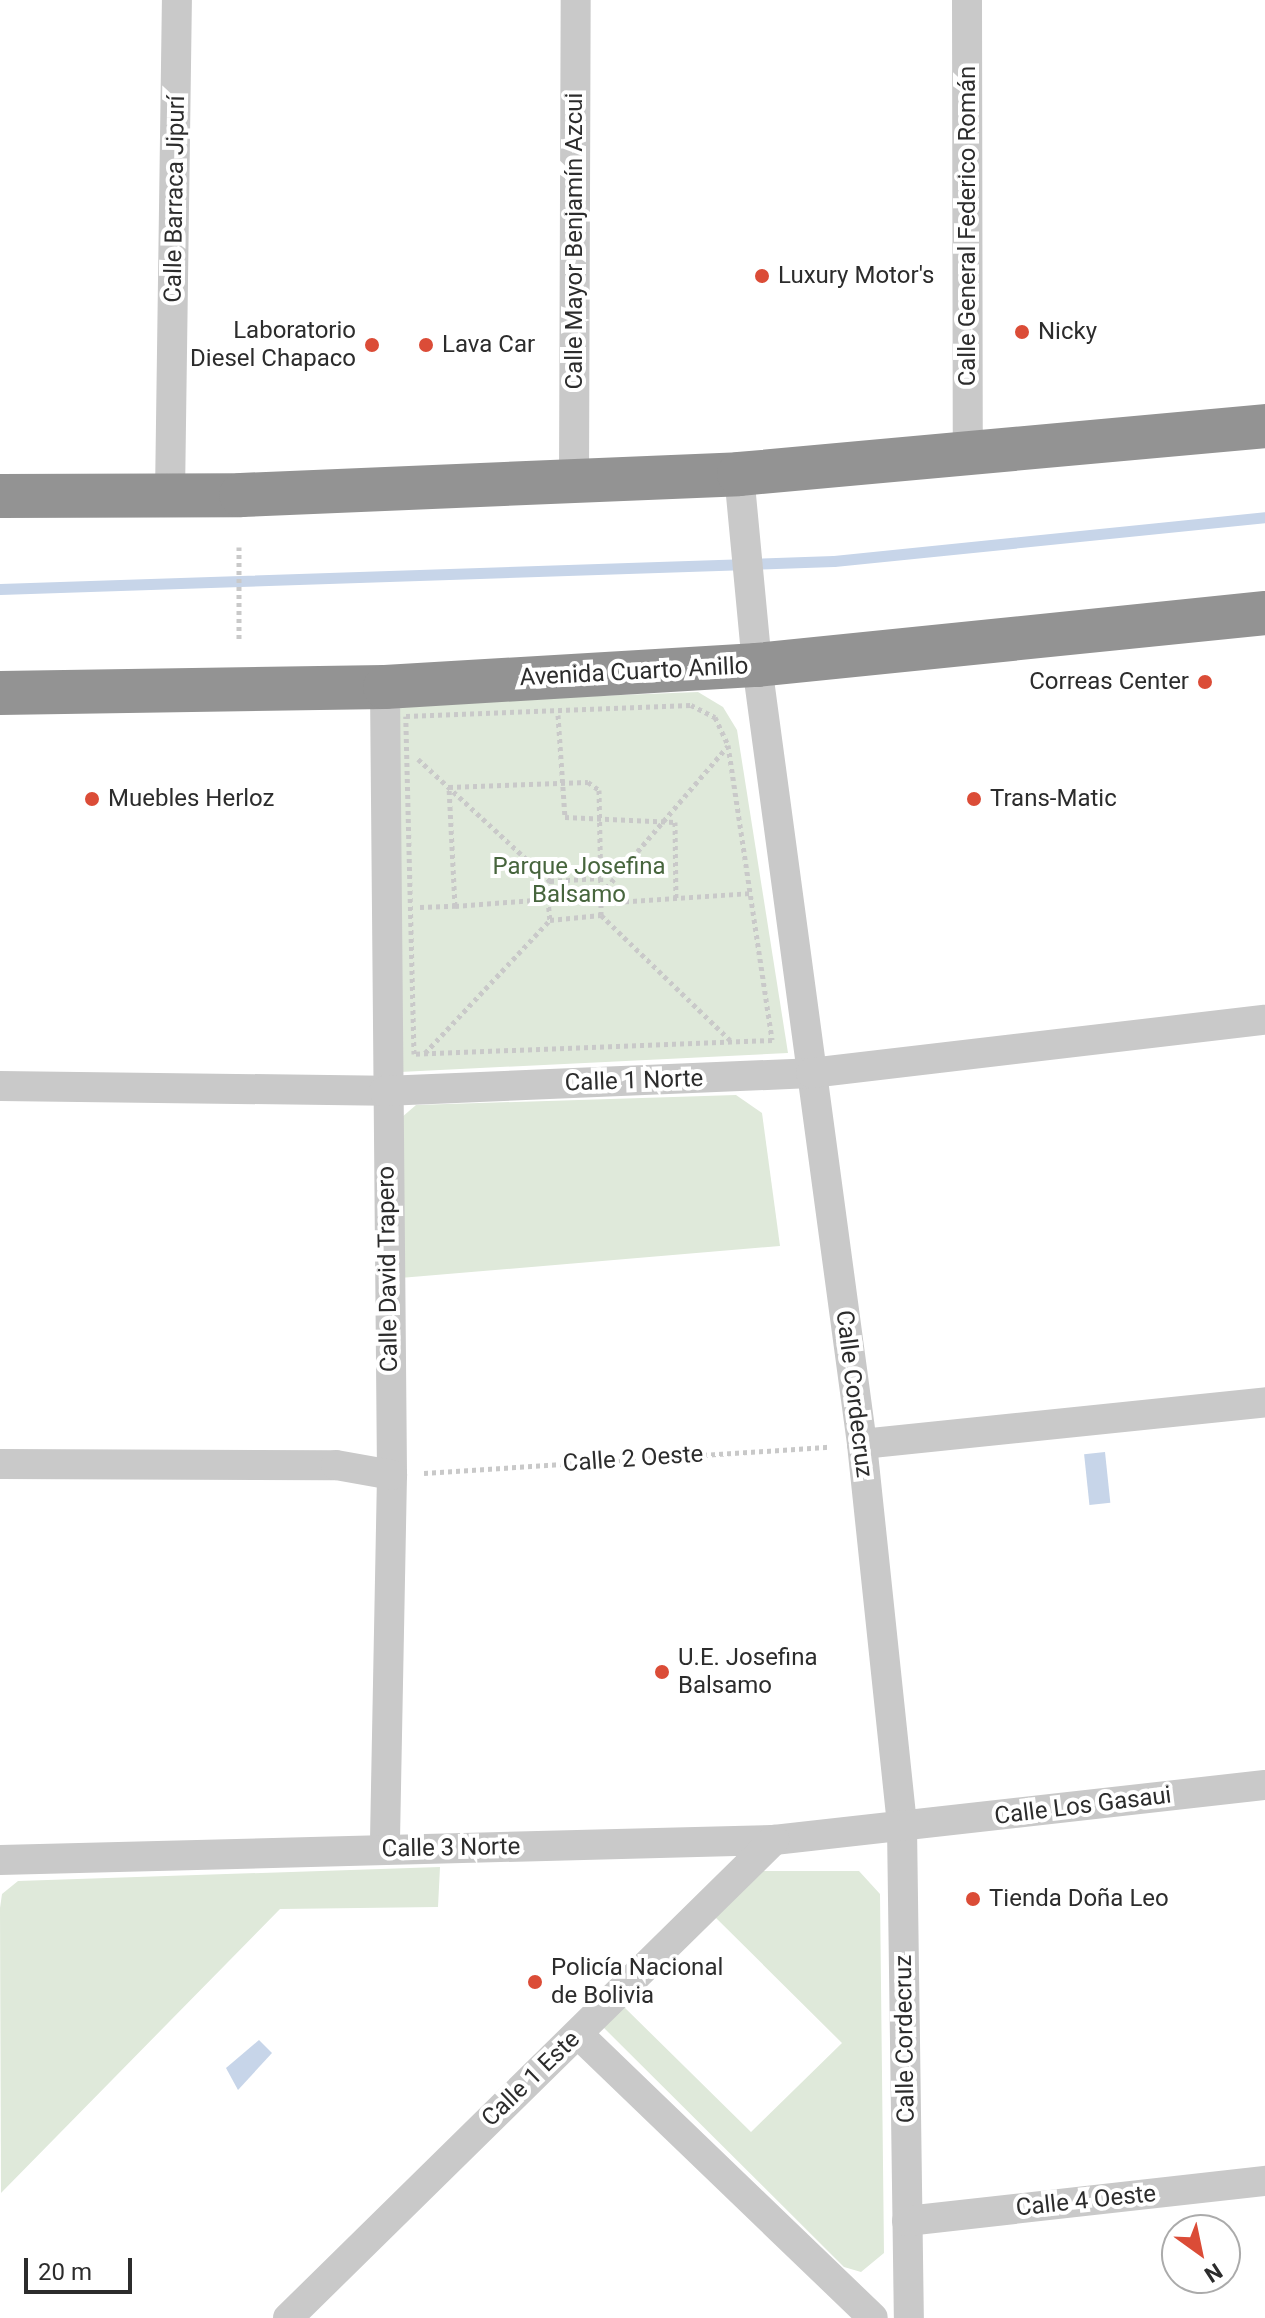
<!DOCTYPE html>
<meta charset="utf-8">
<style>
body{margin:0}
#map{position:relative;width:1265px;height:2318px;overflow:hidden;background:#fff;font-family:Roboto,sans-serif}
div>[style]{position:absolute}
.green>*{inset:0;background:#dfe9da}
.water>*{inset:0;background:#c7d5e9;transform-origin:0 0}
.stream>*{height:11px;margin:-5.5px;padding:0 5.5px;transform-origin:5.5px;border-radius:5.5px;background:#c7d5e9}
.path>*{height:5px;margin-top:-2.5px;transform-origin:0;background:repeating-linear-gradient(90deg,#c9c9c9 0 4px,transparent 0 8px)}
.street>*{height:30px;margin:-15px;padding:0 15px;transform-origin:15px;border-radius:15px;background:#c9c9c9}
.highway>*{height:44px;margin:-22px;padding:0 22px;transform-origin:22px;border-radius:22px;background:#939393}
.dots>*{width:22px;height:22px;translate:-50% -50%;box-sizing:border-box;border:4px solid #fff;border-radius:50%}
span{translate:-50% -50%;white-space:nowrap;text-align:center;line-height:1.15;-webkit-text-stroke:8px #fff;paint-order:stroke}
.street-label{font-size:24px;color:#2c2c2c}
.poi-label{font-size:24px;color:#2c2c2c}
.left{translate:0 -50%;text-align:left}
.right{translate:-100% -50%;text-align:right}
.park-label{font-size:24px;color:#47653d}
.north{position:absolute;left:1161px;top:2214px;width:80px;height:80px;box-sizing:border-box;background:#fff;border:2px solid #ababab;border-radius:50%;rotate:147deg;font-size:22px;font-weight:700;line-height:32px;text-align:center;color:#2c2c2c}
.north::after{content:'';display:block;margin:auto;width:28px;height:36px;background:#db4c37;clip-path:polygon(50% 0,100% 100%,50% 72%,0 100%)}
.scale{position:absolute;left:24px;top:2258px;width:108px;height:36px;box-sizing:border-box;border:4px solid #2c2c2c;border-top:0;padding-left:10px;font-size:24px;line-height:28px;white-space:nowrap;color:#2c2c2c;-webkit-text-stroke:6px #fff;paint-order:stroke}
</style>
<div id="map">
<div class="green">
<div style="clip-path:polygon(698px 692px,723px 707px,737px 730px,788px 1053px,400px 1072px,397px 704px)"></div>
<div style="clip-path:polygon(736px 1095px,762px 1113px,780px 1246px,400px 1278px,401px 1118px,416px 1105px)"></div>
<div style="clip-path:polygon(440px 1867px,438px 1907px,280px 1909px,1px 2193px,0 1908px,2px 1894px,18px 1881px)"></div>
<div style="clip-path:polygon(763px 1871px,859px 1871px,880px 1894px,884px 2253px,861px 2272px,844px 2267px,600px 2024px,620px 2003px,751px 2132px,842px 2043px,714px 1916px)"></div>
</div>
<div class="water">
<div style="left:1105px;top:1452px;width:51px;height:21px;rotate:84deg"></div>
<div style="clip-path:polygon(259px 2040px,272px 2053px,238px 2090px,226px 2068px)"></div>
</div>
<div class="stream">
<div style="left:0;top:589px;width:834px;rotate:-1.92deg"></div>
<div style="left:834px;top:561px;width:433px;rotate:-5.8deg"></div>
</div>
<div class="path">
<div style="left:239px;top:547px;width:92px;rotate:90deg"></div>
<div style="left:691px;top:705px;width:27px;rotate:27deg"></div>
<div style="left:715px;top:717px;width:31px;rotate:65deg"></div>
<div style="left:728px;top:745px;width:298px;rotate:81.5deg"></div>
<div style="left:772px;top:1040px;width:358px;rotate:177.8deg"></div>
<div style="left:414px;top:1054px;width:338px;rotate:-91.4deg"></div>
<div style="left:406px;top:716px;width:285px;rotate:-2.2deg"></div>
<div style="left:558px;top:715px;width:102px;rotate:86.1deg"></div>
<div style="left:565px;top:817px;width:110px;rotate:2.6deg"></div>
<div style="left:675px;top:822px;width:78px;rotate:89.3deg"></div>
<div style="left:418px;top:759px;width:180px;rotate:42.7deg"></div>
<div style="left:548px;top:899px;width:18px;rotate:-84deg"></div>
<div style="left:550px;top:881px;width:51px;rotate:-3.4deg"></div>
<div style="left:601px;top:903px;width:149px;rotate:-3.8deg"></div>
<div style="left:455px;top:906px;width:93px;rotate:-4.3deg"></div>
<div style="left:548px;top:899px;width:21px;rotate:85deg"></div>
<div style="left:550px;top:920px;width:51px;rotate:-5.6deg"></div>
<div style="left:601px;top:915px;width:21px;rotate:-90deg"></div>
<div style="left:420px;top:907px;width:35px;rotate:-2deg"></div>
<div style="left:455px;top:906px;width:119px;rotate:-92.9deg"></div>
<div style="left:449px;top:787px;width:139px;rotate:-2.1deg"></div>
<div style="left:588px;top:782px;width:14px;rotate:36deg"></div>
<div style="left:599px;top:790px;width:104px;rotate:88.9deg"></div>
<div style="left:601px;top:894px;width:195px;rotate:-49.4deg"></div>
<div style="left:601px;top:915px;width:181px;rotate:44.1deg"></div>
<div style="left:425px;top:1053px;width:183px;rotate:-46.8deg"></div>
<div style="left:424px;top:1473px;width:406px;rotate:-3.7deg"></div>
</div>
<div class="street">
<div style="left:967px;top:0;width:451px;rotate:89.9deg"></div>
<div style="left:739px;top:474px;width:192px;rotate:84.6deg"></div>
<div style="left:757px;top:665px;width:786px;rotate:82.32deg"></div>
<div style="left:862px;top:1444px;width:385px;rotate:84deg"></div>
<div style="left:902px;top:1827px;width:491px;rotate:89.2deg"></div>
<div style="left:574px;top:481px;width:481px;rotate:-89.8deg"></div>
<div style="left:170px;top:495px;width:495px;rotate:-89.2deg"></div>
<div style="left:385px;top:687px;width:788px;rotate:89.49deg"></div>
<div style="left:392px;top:1475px;width:375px;rotate:91.1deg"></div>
<div style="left:0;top:1086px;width:384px;rotate:0.7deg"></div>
<div style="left:384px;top:1091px;width:427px;rotate:-2.4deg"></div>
<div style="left:811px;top:1073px;width:457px;rotate:-6.7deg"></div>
<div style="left:862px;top:1444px;width:405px;rotate:-5.9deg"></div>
<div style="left:0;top:1464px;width:336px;rotate:0.2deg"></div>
<div style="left:336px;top:1465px;width:57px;rotate:10.1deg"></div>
<div style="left:0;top:1860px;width:774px;rotate:-1.48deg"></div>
<div style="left:774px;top:1840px;width:494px;rotate:-6.4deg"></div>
<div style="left:578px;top:2034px;width:409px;rotate:43.9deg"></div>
<div style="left:907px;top:2221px;width:360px;rotate:-6.4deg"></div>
<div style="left:288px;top:2318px;width:682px;rotate:-44.52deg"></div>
</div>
<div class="highway">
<div style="left:0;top:496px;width:241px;rotate:-0.2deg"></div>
<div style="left:241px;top:495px;width:498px;rotate:-2.4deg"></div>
<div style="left:739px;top:474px;width:528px;rotate:-5.21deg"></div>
<div style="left:0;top:693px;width:385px;rotate:-0.9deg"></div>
<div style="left:385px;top:687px;width:373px;rotate:-3.4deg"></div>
<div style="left:757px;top:665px;width:511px;rotate:-5.84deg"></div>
</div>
<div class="dots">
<div style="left:762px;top:276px;background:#db4c37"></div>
<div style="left:1022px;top:332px;background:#db4c37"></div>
<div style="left:372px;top:345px;background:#db4c37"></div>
<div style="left:426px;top:345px;background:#db4c37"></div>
<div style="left:1205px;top:682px;background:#db4c37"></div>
<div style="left:92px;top:799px;background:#db4c37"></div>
<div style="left:974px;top:799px;background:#db4c37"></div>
<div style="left:662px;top:1672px;background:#db4c37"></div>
<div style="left:973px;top:1899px;background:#db4c37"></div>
<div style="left:535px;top:1982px;background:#db4c37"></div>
</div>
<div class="street-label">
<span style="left:175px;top:199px;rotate:-89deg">Calle Barraca Jipurí</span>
<span style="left:968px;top:226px;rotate:-90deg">Calle General Federico Román</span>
<span style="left:575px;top:241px;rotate:-90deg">Calle Mayor Benjamín Azcui</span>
<span style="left:634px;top:672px;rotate:-3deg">Avenida Cuarto Anillo</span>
<span style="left:634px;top:1081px;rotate:-2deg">Calle 1 Norte</span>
<span style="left:388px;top:1269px;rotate:-91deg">Calle David Trapero</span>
<span style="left:854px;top:1394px;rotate:83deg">Calle Cordecruz</span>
<span style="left:633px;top:1459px;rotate:-4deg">Calle 2 Oeste</span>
<span style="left:1083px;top:1806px;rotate:-7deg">Calle Los Gasaui</span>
<span style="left:451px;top:1848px;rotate:-1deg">Calle 3 Norte</span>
<span style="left:905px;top:2039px;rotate:-91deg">Calle Cordecruz</span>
<span style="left:531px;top:2079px;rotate:-44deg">Calle 1 Este</span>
<span style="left:1086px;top:2201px;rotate:-6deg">Calle 4 Oeste</span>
</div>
<div class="poi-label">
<span class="left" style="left:778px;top:276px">Luxury Motor's</span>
<span class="right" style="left:356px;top:345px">Laboratorio<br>Diesel Chapaco</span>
<span class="left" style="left:1038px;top:332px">Nicky</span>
<span class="left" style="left:442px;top:345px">Lava Car</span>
<span class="right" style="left:1189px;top:682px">Correas Center</span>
<span class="left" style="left:108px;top:799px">Muebles Herloz</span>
<span class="left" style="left:990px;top:799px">Trans-Matic</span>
<span class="left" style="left:678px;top:1672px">U.E. Josefina<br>Balsamo</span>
<span class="left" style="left:989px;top:1899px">Tienda Doña Leo</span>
<span class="left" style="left:551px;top:1982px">Policía Nacional<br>de Bolivia</span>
</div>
<div class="park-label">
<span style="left:579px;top:881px">Parque Josefina<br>Balsamo</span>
</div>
<div class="north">N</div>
<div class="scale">20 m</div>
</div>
